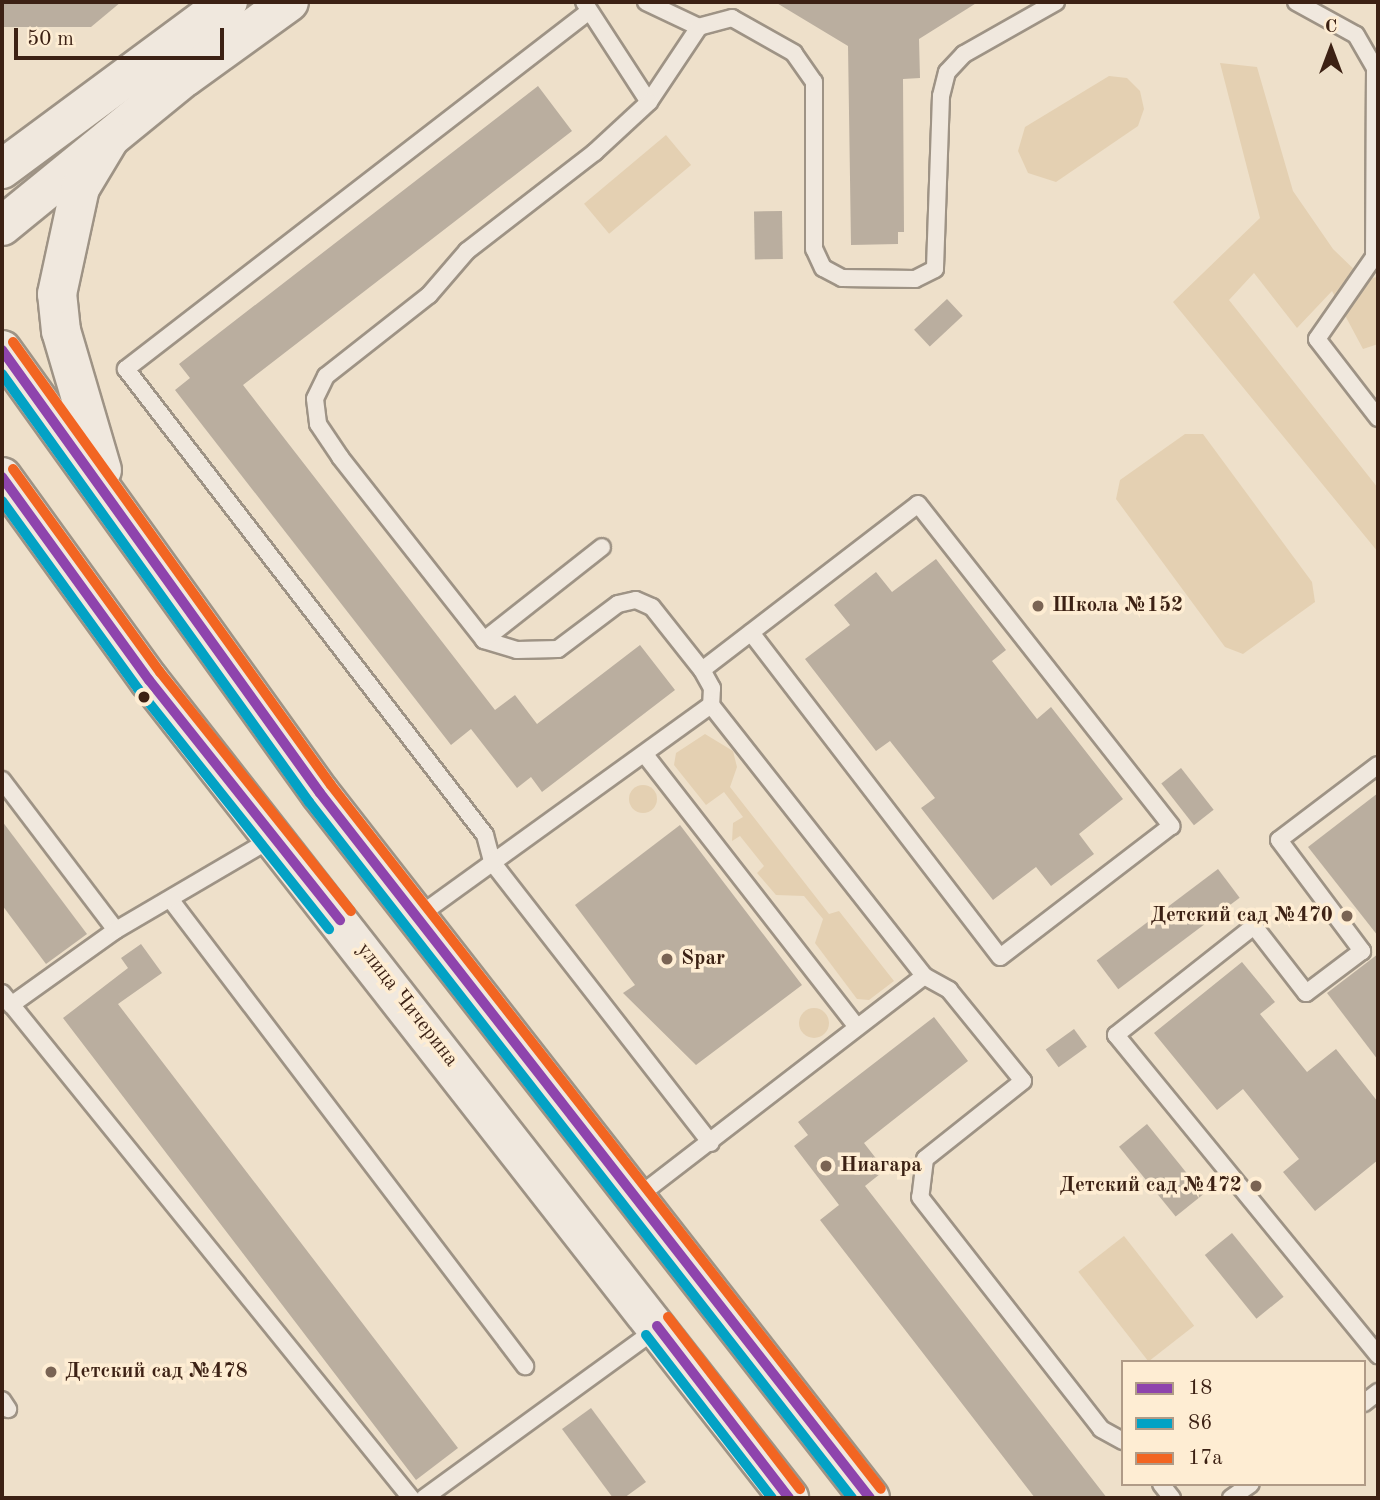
<!DOCTYPE html>
<meta charset="utf-8">
<style>
body{margin:0}
#map{position:relative;width:1380px;height:1500px;overflow:hidden;background:#eee0ca;font-family:"Old Standard TT",serif}
div>[style]{position:absolute}
.green>*{inset:0;background:#e4d0b2;transform-origin:0 0}
.round{border-radius:50%}
.building>*{inset:0;background:#baae9f;transform-origin:0 0}
.roads{filter:drop-shadow(2px 0 #9e9385) drop-shadow(-2px 0 #9e9385) drop-shadow(0 2px #9e9385) drop-shadow(0 -2px #9e9385)}
.lane>*{height:16px;margin:-8px;padding:0 8px;transform-origin:8px;border-radius:8px;background:#f0e8de}
.secondary>*{height:38px;margin:-19px;padding:0 19px;transform-origin:19px;border-radius:19px;background:#f0e8de}
.bus-1>*{height:10px;margin:-5px;padding:0 5px;transform-origin:5px;border-radius:5px;background:#8e44ad}
.bus-2>*{height:10px;margin:-5px;padding:0 5px;transform-origin:5px;border-radius:5px;background:#03a2c5}
.bus-3>*{height:10px;margin:-5px;padding:0 5px;transform-origin:5px;border-radius:5px;background:#f26522}
.dots>*{width:19px;height:19px;translate:-50% -50%;box-sizing:border-box;border:4px solid #feedd3;border-radius:50%}
span{translate:-50% -50%;white-space:nowrap;text-align:center;line-height:1.15;-webkit-text-stroke:7px #feedd3;paint-order:stroke}
.poi-label{font-size:21px;color:#3c2114;font-weight:700}
.left{translate:0 -50%;text-align:left}
.right{translate:-100% -50%;text-align:right}
.street-label{font-size:21px;color:#3c2114}
.frame{position:absolute;inset:0;border:4px solid #3c2114;pointer-events:none}
.legend{position:absolute;left:1121px;top:1360px;width:245px;height:126px;box-sizing:border-box;background:#feedd3;border:2px solid #b09b87;margin:0;padding:9px 12px;list-style:none;font-size:21px;color:#3c2114}
.legend li{display:flex;align-items:center;gap:14px;height:35px}
.legend b{width:35px;border:2px solid #b09b87}
.north{position:absolute;left:1296px;top:14px;width:70px;height:70px;-webkit-text-stroke:5px #feedd3;paint-order:stroke;rotate:0deg;font-size:19px;font-weight:700;line-height:28px;text-align:center;color:#3c2114}
.north::after{content:'';display:block;margin:auto;width:24px;height:32px;background:#3c2114;clip-path:polygon(50% 0,100% 100%,50% 72%,0 100%)}
.scale{position:absolute;left:14px;top:28px;width:210px;height:32px;box-sizing:border-box;border:4px solid #3c2114;border-top:0;padding-left:9px;font-size:21px;line-height:24px;white-space:nowrap;color:#3c2114;-webkit-text-stroke:5px #feedd3;paint-order:stroke}
</style>
<div id="map">
<div class="green">
<div style="clip-path:polygon(1220px 63px,1257px 67px,1293px 191px,1333px 249px,1364px 279px,1378px 277px,1378px 344px,1363px 349px,1332px 291px,1297px 328px,1254px 273px,1229px 300px,1378px 488px,1378px 552px,1173px 302px,1260px 218px)"></div>
<div style="clip-path:polygon(1109px 76px,1127px 78px,1140px 91px,1144px 109px,1138px 126px,1056px 182px,1028px 173px,1018px 151px,1025px 127px)"></div>
<div style="left:666px;top:135px;width:39px;height:107px;rotate:50deg"></div>
<div style="clip-path:polygon(1185px 434px,1203px 434px,1312px 582px,1315px 602px,1243px 654px,1225px 647px,1116px 499px,1120px 480px)"></div>
<div style="clip-path:polygon(705px 734px,733px 751px,737px 767px,730px 787px,829px 914px,839px 911px,894px 981px,869px 1000px,857px 999px,815px 943px,823px 919px,804px 896px,776px 895px,757px 873px,764px 866px,740px 836px,732px 841px,733px 823px,743px 817px,724px 792px,706px 805px,674px 765px,676px 753px)"></div>
<div class="round" style="left:629px;top:785px;width:28px;height:28px"></div>
<div class="round" style="left:799px;top:1008px;width:30px;height:30px"></div>
<div style="left:1124px;top:1236px;width:114px;height:58px;rotate:52deg"></div>
</div>
<div class="building">
<div style="clip-path:polygon(2px 2px,121px 2px,91px 27px,2px 27px)"></div>
<div style="clip-path:polygon(775px 2px,978px 2px,919px 39px,920px 78px,903px 79px,904px 232px,898px 232px,898px 244px,851px 245px,848px 46px)"></div>
<div style="clip-path:polygon(538px 86px,572px 131px,243px 385px,495px 710px,515px 695px,537px 724px,640px 645px,675px 690px,542px 792px,531px 777px,517px 788px,471px 729px,451px 745px,175px 390px,190px 378px,179px 364px)"></div>
<div style="left:782px;top:211px;width:48px;height:28px;rotate:89deg"></div>
<div style="left:947px;top:299px;width:23px;height:45px;rotate:47deg"></div>
<div style="clip-path:polygon(936px 559px,1006px 650px,992px 661px,1037px 719px,1051px 707px,1123px 799px,1079px 834px,1094px 854px,1051px 886px,1036px 867px,993px 900px,921px 808px,935px 798px,890px 741px,876px 751px,805px 659px,850px 625px,834px 605px,876px 572px,892px 592px)"></div>
<div style="left:1181px;top:768px;width:53px;height:25px;rotate:52deg"></div>
<div style="clip-path:polygon(1378px 793px,1378px 936px,1308px 847px)"></div>
<div style="clip-path:polygon(2px 821px,87px 934px,46px 964px,2px 905px)"></div>
<div style="clip-path:polygon(680px 825px,802px 985px,696px 1065px,623px 993px,635px 985px,575px 905px)"></div>
<div style="left:1218px;top:869px;width:36px;height:152px;rotate:53deg"></div>
<div style="clip-path:polygon(141px 944px,162px 973px,118px 1004px,458px 1448px,416px 1480px,63px 1018px,128px 968px,121px 958px)"></div>
<div style="clip-path:polygon(1378px 954px,1378px 1060px,1327px 993px)"></div>
<div style="clip-path:polygon(1242px 962px,1275px 1002px,1260px 1014px,1307px 1072px,1336px 1049px,1378px 1102px,1378px 1160px,1315px 1211px,1283px 1172px,1299px 1159px,1243px 1089px,1217px 1110px,1154px 1033px)"></div>
<div style="clip-path:polygon(934px 1017px,968px 1061px,864px 1143px,885px 1170px,865px 1186px,1107px 1498px,1035px 1498px,820px 1220px,839px 1205px,794px 1146px,808px 1135px,798px 1122px)"></div>
<div style="left:1074px;top:1029px;width:22px;height:35px;rotate:54deg"></div>
<div style="left:1147px;top:1124px;width:90px;height:36px;rotate:51deg"></div>
<div style="left:1232px;top:1233px;width:82px;height:35px;rotate:51deg"></div>
<div style="clip-path:polygon(591px 1408px,646px 1482px,624px 1498px,613px 1498px,562px 1429px)"></div>
</div>
<div class="roads">
<div class="lane">
<div style="left:584px;top:2px;width:119px;rotate:57deg"></div>
<div style="left:646px;top:2px;width:59px;rotate:25.3deg"></div>
<div style="left:1056px;top:2px;width:106px;rotate:150.5deg"></div>
<div style="left:964px;top:54px;width:25px;rotate:133deg"></div>
<div style="left:947px;top:72px;width:25px;rotate:104deg"></div>
<div style="left:941px;top:96px;width:173px;rotate:92deg"></div>
<div style="left:935px;top:269px;width:22px;rotate:153deg"></div>
<div style="left:915px;top:279px;width:73px;rotate:-179.2deg"></div>
<div style="left:842px;top:278px;width:21px;rotate:-152deg"></div>
<div style="left:823px;top:268px;width:21px;rotate:-115deg"></div>
<div style="left:814px;top:249px;width:167px;rotate:-90deg"></div>
<div style="left:814px;top:82px;width:35px;rotate:-125deg"></div>
<div style="left:794px;top:53px;width:71px;rotate:-150.6deg"></div>
<div style="left:732px;top:18px;width:34px;rotate:165deg"></div>
<div style="left:699px;top:27px;width:90px;rotate:123.7deg"></div>
<div style="left:649px;top:102px;width:74px;rotate:137.2deg"></div>
<div style="left:595px;top:152px;width:162px;rotate:142.3deg"></div>
<div style="left:467px;top:251px;width:58px;rotate:130.8deg"></div>
<div style="left:429px;top:295px;width:131px;rotate:141.8deg"></div>
<div style="left:326px;top:376px;width:25px;rotate:116deg"></div>
<div style="left:315px;top:399px;width:25px;rotate:83deg"></div>
<div style="left:318px;top:424px;width:40px;rotate:56deg"></div>
<div style="left:340px;top:457px;width:233px;rotate:51.8deg"></div>
<div style="left:484px;top:640px;width:34px;rotate:17deg"></div>
<div style="left:517px;top:650px;width:41px;rotate:-1.4deg"></div>
<div style="left:558px;top:649px;width:75px;rotate:-36.9deg"></div>
<div style="left:618px;top:604px;width:18px;rotate:-13deg"></div>
<div style="left:636px;top:600px;width:17px;rotate:24deg"></div>
<div style="left:652px;top:607px;width:80px;rotate:51.6deg"></div>
<div style="left:702px;top:670px;width:21px;rotate:61deg"></div>
<div style="left:712px;top:688px;width:17px;rotate:93deg"></div>
<div style="left:711px;top:705px;width:345px;rotate:51.8deg"></div>
<div style="left:924px;top:976px;width:29px;rotate:29deg"></div>
<div style="left:949px;top:990px;width:117px;rotate:50.9deg"></div>
<div style="left:1023px;top:1081px;width:125px;rotate:141.5deg"></div>
<div style="left:925px;top:1159px;width:38px;rotate:97deg"></div>
<div style="left:920px;top:1197px;width:294px;rotate:52deg"></div>
<div style="left:1101px;top:1429px;width:25px;rotate:29deg"></div>
<div style="left:1296px;top:2px;width:68px;rotate:28.8deg"></div>
<div style="left:1356px;top:35px;width:38px;rotate:60deg"></div>
<div style="left:1375px;top:68px;width:189px;rotate:90.3deg"></div>
<div style="left:1374px;top:257px;width:4px"></div>
<div style="left:588px;top:12px;width:584px;rotate:142.31deg"></div>
<div style="left:126px;top:369px;width:588px;rotate:52.39deg"></div>
<div style="left:485px;top:835px;width:28px;rotate:75deg"></div>
<div style="left:492px;top:862px;width:356px;rotate:52.1deg"></div>
<div style="left:1374px;top:257px;width:100px;rotate:124.8deg"></div>
<div style="left:1317px;top:339px;width:100px;rotate:52.3deg"></div>
<div style="left:484px;top:640px;width:150px;rotate:-38.2deg"></div>
<div style="left:702px;top:670px;width:272px;rotate:-37.5deg"></div>
<div style="left:918px;top:504px;width:410px;rotate:51.8deg"></div>
<div style="left:1171px;top:826px;width:215px;rotate:142.5deg"></div>
<div style="left:1000px;top:957px;width:409px;rotate:-127.5deg"></div>
<div style="left:646px;top:756px;width:343px;rotate:52.1deg"></div>
<div style="left:1378px;top:765px;width:124px;rotate:142.9deg"></div>
<div style="left:1279px;top:840px;width:139px;rotate:53.2deg"></div>
<div style="left:1362px;top:951px;width:70px;rotate:143.1deg"></div>
<div style="left:1306px;top:993px;width:85px;rotate:-127.8deg"></div>
<div style="left:1254px;top:926px;width:176px;rotate:141.7deg"></div>
<div style="left:1116px;top:1035px;width:414px;rotate:50.7deg"></div>
<div style="left:2px;top:780px;width:188px;rotate:52.8deg"></div>
<div style="left:170px;top:899px;width:587px;rotate:52.76deg"></div>
<div style="left:417px;top:917px;width:362px;rotate:-35.8deg"></div>
<div style="left:2px;top:993px;width:650px;rotate:51deg"></div>
<div style="left:11px;top:1005px;width:129px;rotate:-35.5deg"></div>
<div style="left:116px;top:930px;width:182px;rotate:-30.4deg"></div>
<div style="left:636px;top:1198px;width:364px;rotate:-37.6deg"></div>
<div style="left:2px;top:1400px;width:11px;rotate:56deg"></div>
<div style="left:1364px;top:1403px;width:18px;rotate:-38deg"></div>
<div style="left:1161px;top:1484px;width:18px;rotate:52deg"></div>
<div style="left:424px;top:1498px;width:288px;rotate:-36deg"></div>
<div style="left:1231px;top:1498px;width:24px;rotate:-35deg"></div>
</div>
<div class="secondary">
<div style="left:2px;top:169px;width:281px;rotate:-36.5deg"></div>
<div style="left:2px;top:226px;width:236px;rotate:-39.2deg"></div>
<div style="left:185px;top:77px;width:128px;rotate:-35.8deg"></div>
<div style="left:2px;top:350px;width:545px;rotate:54.33deg"></div>
<div style="left:320px;top:793px;width:894px;rotate:52.04deg"></div>
<div style="left:102px;top:470px;width:145px;rotate:-106.4deg"></div>
<div style="left:61px;top:331px;width:37px;rotate:-96deg"></div>
<div style="left:57px;top:294px;width:108px;rotate:-77.8deg"></div>
<div style="left:80px;top:188px;width:58px;rotate:-59deg"></div>
<div style="left:2px;top:477px;width:251px;rotate:54.1deg"></div>
<div style="left:149px;top:680px;width:1039px;rotate:51.96deg"></div>
</div>
</div>
<div class="bus-1">
<div style="left:2px;top:350px;width:545px;rotate:54.33deg"></div>
<div style="left:320px;top:793px;width:894px;rotate:52.04deg"></div>
<div style="left:2px;top:477px;width:251px;rotate:54.1deg"></div>
<div style="left:149px;top:680px;width:307px;rotate:51.5deg"></div>
<div style="left:657px;top:1326px;width:217px;rotate:52.5deg"></div>
</div>
<div class="bus-2">
<div style="left:2px;top:374px;width:527px;rotate:54.35deg"></div>
<div style="left:309px;top:802px;width:883px;rotate:52.04deg"></div>
<div style="left:2px;top:501px;width:232px;rotate:54.1deg"></div>
<div style="left:138px;top:689px;width:307px;rotate:51.5deg"></div>
<div style="left:646px;top:1335px;width:206px;rotate:52.3deg"></div>
</div>
<div class="bus-3">
<div style="left:13px;top:342px;width:545px;rotate:54.33deg"></div>
<div style="left:331px;top:785px;width:893px;rotate:52deg"></div>
<div style="left:13px;top:469px;width:251px;rotate:54.1deg"></div>
<div style="left:160px;top:672px;width:306px;rotate:51.4deg"></div>
<div style="left:668px;top:1317px;width:217px;rotate:52.5deg"></div>
</div>
<div class="dots">
<div style="left:1038px;top:606px;background:#7a6454"></div>
<div style="left:144px;top:697px;background:#3c2114"></div>
<div style="left:1347px;top:916px;background:#7a6454"></div>
<div style="left:667px;top:959px;background:#7a6454"></div>
<div style="left:826px;top:1166px;background:#7a6454"></div>
<div style="left:1256px;top:1186px;background:#7a6454"></div>
<div style="left:51px;top:1372px;background:#7a6454"></div>
</div>
<div class="poi-label">
<span class="left" style="left:1052px;top:606px">Школа №152</span>
<span class="right" style="left:1333px;top:916px">Детский сад №470</span>
<span class="left" style="left:681px;top:959px">Spar</span>
<span class="left" style="left:840px;top:1166px">Ниагара</span>
<span class="right" style="left:1242px;top:1186px">Детский сад №472</span>
<span class="left" style="left:65px;top:1372px">Детский сад №478</span>
</div>
<div class="street-label">
<span style="left:407px;top:1005px;rotate:52deg">улица Чичерина</span>
</div>
<div class="frame"></div>
<ul class="legend">
<li><b style="height:9px;background:#8e44ad"></b>18</li>
<li><b style="height:9px;background:#03a2c5"></b>86</li>
<li><b style="height:9px;background:#f26522"></b>17a</li>
</ul>
<div class="north">С</div>
<div class="scale">50 m</div>
</div>
